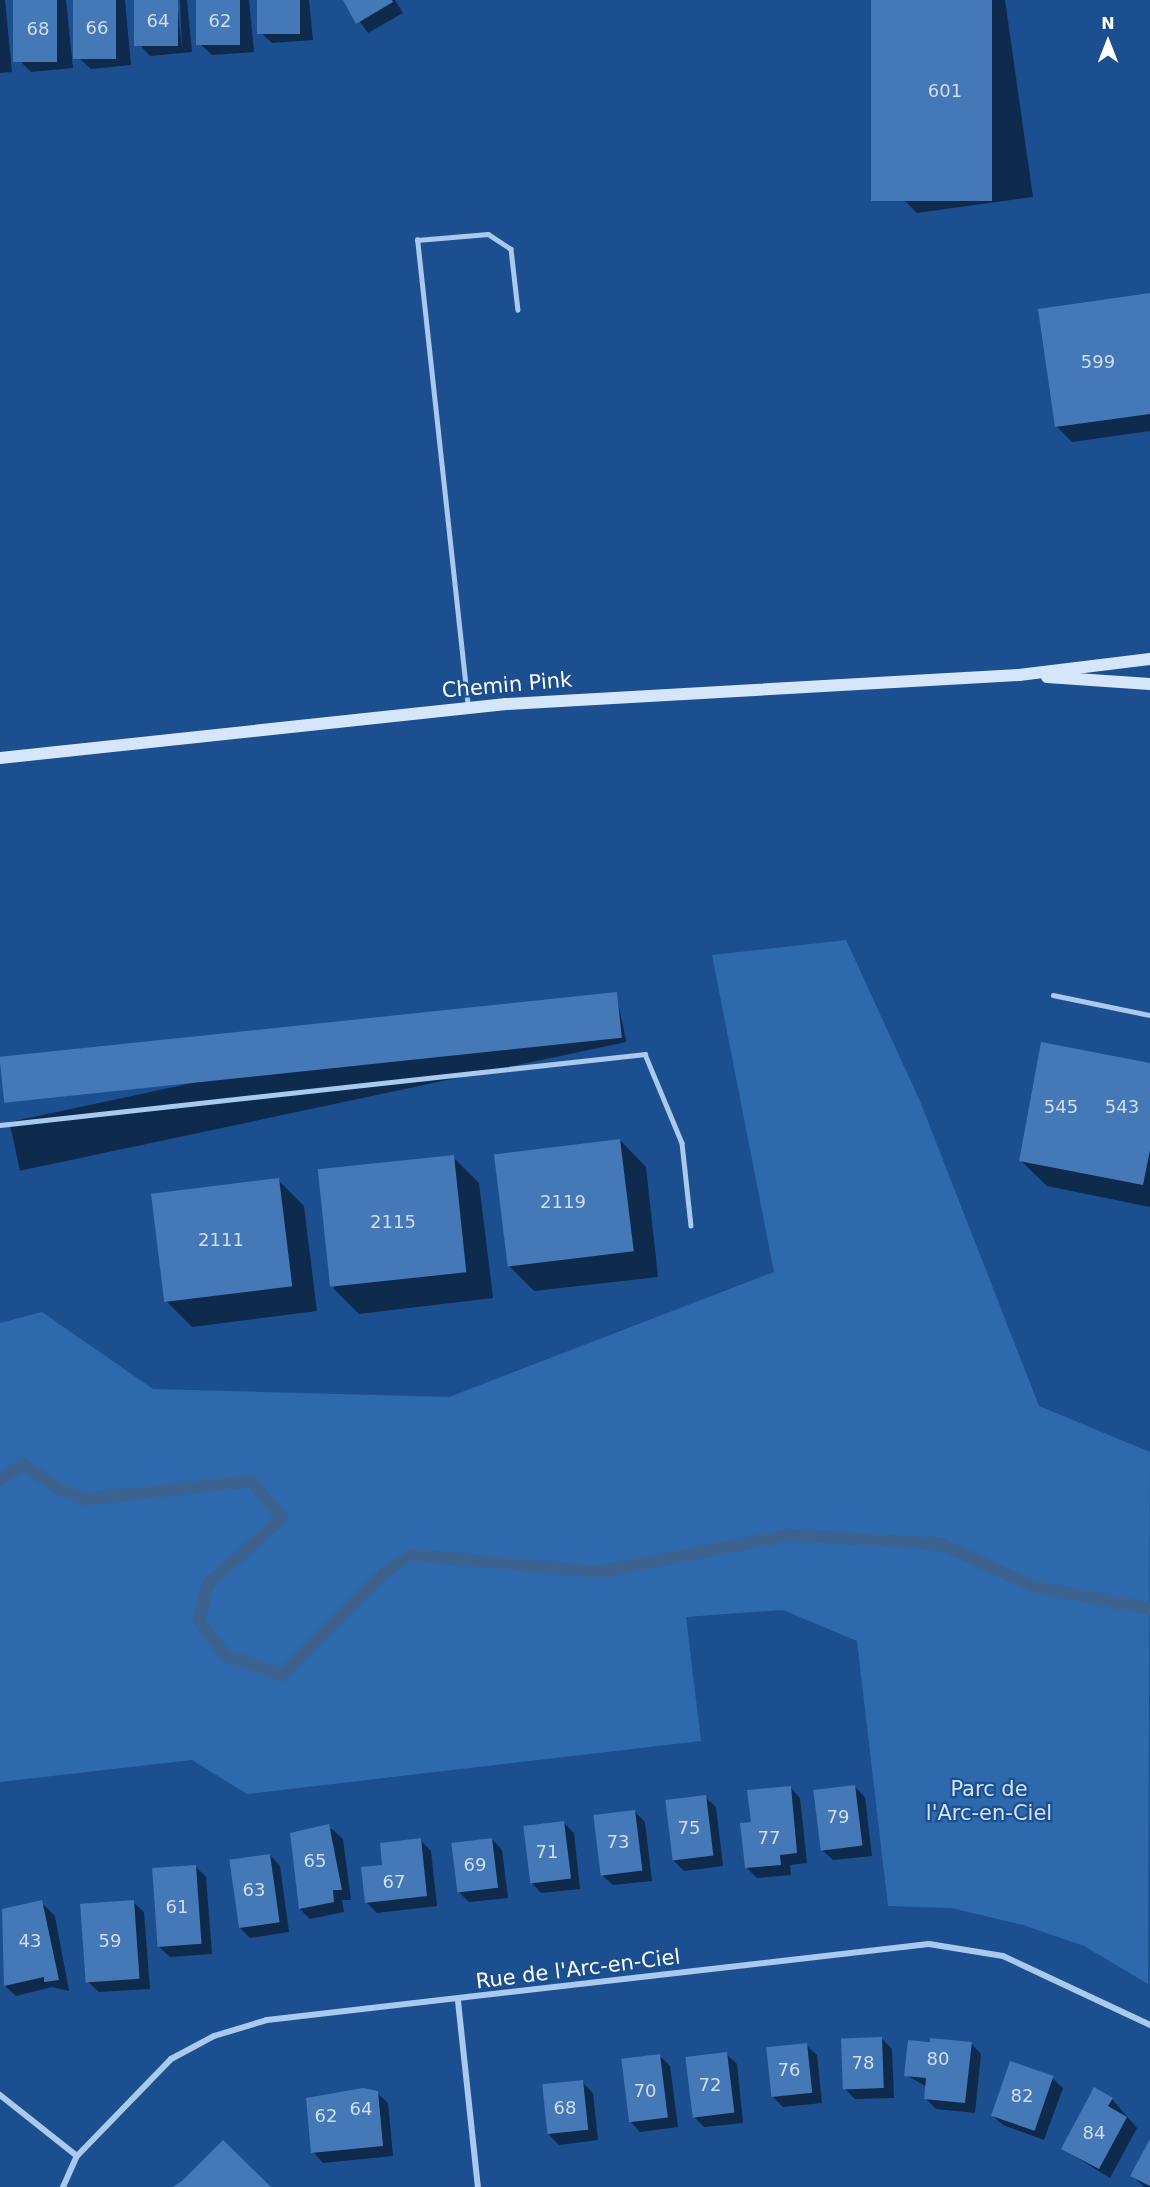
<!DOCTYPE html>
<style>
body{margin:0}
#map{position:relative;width:1150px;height:2187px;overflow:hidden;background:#1b4f8f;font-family:"DejaVu Sans",sans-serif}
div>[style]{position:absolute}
.green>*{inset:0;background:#2e69ad}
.shadow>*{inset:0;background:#0007;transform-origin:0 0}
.stream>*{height:12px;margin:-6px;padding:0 6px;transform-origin:6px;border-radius:6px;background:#3c6290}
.building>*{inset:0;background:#4478b7;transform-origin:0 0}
.lane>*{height:4.5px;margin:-2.25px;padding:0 2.25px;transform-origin:2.25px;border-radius:2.25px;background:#a9c9ee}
.street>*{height:6px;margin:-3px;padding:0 3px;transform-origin:3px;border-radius:3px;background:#a9c9ee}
.secondary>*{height:12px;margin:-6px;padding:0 6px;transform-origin:6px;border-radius:6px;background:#d6e6fa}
span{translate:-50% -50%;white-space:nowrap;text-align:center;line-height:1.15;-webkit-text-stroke:4.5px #1b4f8f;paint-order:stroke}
.number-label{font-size:18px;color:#d0dded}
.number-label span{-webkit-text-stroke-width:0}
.street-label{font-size:21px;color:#fff}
.park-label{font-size:21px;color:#cfe3fa}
.north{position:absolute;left:1078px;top:12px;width:60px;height:60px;-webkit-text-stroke:4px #1b4f8f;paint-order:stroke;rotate:0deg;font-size:16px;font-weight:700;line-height:24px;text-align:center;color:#fff}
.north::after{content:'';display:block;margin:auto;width:21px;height:27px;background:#fff;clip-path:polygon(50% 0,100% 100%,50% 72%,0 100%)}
</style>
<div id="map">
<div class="green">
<div style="clip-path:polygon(846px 940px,920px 1101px,1039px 1406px,1150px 1452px,1148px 1984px,1084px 1946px,1023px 1925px,951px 1908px,888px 1906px,857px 1641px,783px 1610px,686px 1617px,701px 1741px,247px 1794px,192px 1760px,0 1782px,0 1323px,42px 1312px,153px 1389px,449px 1397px,774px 1272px,712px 955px)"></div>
</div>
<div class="shadow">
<div style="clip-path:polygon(0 0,5px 0,12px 72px,0 73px)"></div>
<div style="clip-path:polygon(15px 0,66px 0,73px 68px,31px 72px,20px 61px)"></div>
<div style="clip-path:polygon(75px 0,125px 0,131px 65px,91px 69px,80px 59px)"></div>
<div style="clip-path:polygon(136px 0,177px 0,182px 50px,180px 0,187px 0,192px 52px,150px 56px,140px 45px)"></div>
<div style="clip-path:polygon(197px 0,249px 0,254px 52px,212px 55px,201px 45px)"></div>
<div style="clip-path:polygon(258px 0,309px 0,313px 40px,272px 43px,261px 33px)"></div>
<div style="clip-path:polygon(344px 0,395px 0,403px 13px,368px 33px)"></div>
<div style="clip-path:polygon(873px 0,1005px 0,1033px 197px,917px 213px,902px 198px)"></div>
<div style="clip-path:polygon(1150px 295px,1150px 431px,1072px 442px,1057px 427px)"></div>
<div style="left:616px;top:993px;width:50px;height:620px;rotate:78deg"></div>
<div style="clip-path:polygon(1150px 1065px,1150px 1207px,1047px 1186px,1020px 1160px)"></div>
<div style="clip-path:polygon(620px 1140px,646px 1167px,658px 1277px,534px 1291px,507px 1264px)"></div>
<div style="clip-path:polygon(453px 1157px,479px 1183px,493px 1298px,359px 1314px,333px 1288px)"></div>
<div style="clip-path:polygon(278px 1180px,304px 1206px,317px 1311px,192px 1327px,166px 1301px)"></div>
<div style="clip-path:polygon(854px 1786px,865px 1797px,872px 1856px,833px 1860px,822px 1850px)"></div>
<div style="clip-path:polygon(790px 1787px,800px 1798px,807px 1863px,790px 1865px,791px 1875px,757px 1878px,746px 1867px,752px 1823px)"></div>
<div style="clip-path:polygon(705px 1797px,716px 1807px,723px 1866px,684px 1871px,673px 1860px)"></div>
<div style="clip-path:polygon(634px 1811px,645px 1822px,652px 1881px,613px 1885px,602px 1875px)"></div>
<div style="clip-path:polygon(564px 1823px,574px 1833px,580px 1889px,541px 1893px,531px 1882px)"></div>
<div style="clip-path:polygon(332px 1829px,343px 1839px,351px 1900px,342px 1900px,344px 1912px,310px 1919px,300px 1909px,291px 1834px)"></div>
<div style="clip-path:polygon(492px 1839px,502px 1850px,508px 1898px,469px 1902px,459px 1892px)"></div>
<div style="clip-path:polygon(420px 1840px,431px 1851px,437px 1906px,377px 1913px,366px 1902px,383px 1866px)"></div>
<div style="clip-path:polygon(270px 1855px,280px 1866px,289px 1932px,250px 1938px,239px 1927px)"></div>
<div style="clip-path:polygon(196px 1867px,206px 1877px,212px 1954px,170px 1957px,159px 1947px)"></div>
<div style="clip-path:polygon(133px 1902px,144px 1912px,150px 1989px,99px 1992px,88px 1982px)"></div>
<div style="clip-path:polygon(44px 1905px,55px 1916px,69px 1991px,52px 1987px,16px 1996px,5px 1986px,3px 1910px)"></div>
<div style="clip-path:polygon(882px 2039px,892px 2049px,894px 2098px,855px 2099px,845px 2089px)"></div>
<div style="clip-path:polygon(909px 2041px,971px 2043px,981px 2054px,975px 2113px,936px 2109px,925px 2098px,927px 2087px,906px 2075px)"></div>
<div style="clip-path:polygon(806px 2045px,817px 2055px,822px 2103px,783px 2107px,773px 2097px)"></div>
<div style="clip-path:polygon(726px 2054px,737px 2064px,743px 2123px,704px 2127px,694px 2117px)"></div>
<div style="clip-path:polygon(660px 2056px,670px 2066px,678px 2127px,640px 2132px,630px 2121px)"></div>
<div style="clip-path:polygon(1052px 2078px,1063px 2088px,1044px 2140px,1003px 2125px,992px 2115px)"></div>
<div style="clip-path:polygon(582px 2082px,593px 2093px,598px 2140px,559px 2145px,549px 2135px)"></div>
<div style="clip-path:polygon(377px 2093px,388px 2103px,393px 2156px,323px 2163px,313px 2152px)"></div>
<div style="clip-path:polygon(1112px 2099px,1137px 2128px,1110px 2178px,1063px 2149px)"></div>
<div style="clip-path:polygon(1150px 2142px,1150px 2187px,1144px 2187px,1132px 2176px)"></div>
</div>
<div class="stream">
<div style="left:0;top:1480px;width:28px;rotate:-35deg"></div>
<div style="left:23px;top:1464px;width:45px;rotate:35.1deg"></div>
<div style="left:60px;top:1490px;width:28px;rotate:19deg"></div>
<div style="left:86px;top:1499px;width:166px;rotate:-6.2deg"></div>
<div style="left:251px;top:1481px;width:48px;rotate:50deg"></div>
<div style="left:282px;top:1518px;width:99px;rotate:138.3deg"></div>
<div style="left:208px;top:1584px;width:38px;rotate:104deg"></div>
<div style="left:199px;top:1621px;width:43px;rotate:52.6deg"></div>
<div style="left:225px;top:1655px;width:60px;rotate:19.3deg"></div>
<div style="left:282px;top:1675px;width:146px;rotate:-45deg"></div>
<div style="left:385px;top:1572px;width:31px;rotate:-33deg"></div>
<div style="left:411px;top:1555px;width:189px;rotate:5.2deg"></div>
<div style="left:599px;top:1572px;width:195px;rotate:-11deg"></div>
<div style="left:790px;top:1535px;width:151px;rotate:3.4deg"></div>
<div style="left:941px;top:1544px;width:103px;rotate:24.6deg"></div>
<div style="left:1035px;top:1587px;width:117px;rotate:10.8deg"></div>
</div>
<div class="building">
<div style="left:13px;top:0;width:44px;height:62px"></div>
<div style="left:73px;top:0;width:43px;height:59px"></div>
<div style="left:134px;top:0;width:44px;height:46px"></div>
<div style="left:196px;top:0;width:44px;height:45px"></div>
<div style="left:257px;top:0;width:43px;height:34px"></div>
<div style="clip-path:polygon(343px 0,392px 0,393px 2px,356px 24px)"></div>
<div style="left:871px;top:0;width:121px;height:201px"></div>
<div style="clip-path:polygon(1150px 293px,1150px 414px,1055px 427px,1038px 309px)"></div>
<div style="left:617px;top:992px;width:46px;height:621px;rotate:84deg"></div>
<div style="clip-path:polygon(1041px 1042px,1150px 1063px,1150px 1150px,1143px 1185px,1019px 1161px)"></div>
<div style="left:620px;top:1139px;width:113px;height:127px;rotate:83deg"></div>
<div style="left:454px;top:1155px;width:118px;height:137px;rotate:84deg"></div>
<div style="left:279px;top:1178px;width:109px;height:129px;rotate:83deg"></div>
<div style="left:855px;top:1785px;width:61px;height:42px;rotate:83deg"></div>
<div style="clip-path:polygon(791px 1786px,797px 1853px,780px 1855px,781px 1865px,745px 1868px,740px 1823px,751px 1822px,747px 1790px)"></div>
<div style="left:706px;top:1795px;width:61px;height:41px;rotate:83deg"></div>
<div style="left:635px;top:1810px;width:61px;height:42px;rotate:83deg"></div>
<div style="left:564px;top:1821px;width:58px;height:41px;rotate:83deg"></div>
<div style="clip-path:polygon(329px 1824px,342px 1890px,333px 1890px,334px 1902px,299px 1909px,290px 1833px)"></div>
<div style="clip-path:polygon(421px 1838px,427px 1896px,365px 1903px,361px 1867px,382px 1865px,380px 1843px)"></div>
<div style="left:492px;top:1838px;width:50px;height:41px;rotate:83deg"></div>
<div style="left:270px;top:1854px;width:69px;height:41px;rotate:82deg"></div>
<div style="left:196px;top:1865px;width:79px;height:44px;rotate:86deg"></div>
<div style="clip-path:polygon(42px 1900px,59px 1980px,44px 1982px,44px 1977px,4px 1986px,2px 1909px)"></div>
<div style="left:134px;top:1900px;width:79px;height:54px;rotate:86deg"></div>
<div style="left:882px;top:2037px;width:51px;height:41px;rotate:88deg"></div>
<div style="clip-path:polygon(930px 2038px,972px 2042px,965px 2103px,924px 2099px,926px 2078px,904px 2076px,908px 2040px,930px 2042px)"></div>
<div style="left:807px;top:2043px;width:50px;height:41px;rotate:84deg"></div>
<div style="left:727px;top:2052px;width:61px;height:42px;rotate:83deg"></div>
<div style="left:660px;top:2054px;width:64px;height:39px;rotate:83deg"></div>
<div style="left:1010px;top:2061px;width:46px;height:58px;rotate:19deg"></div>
<div style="left:583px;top:2080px;width:50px;height:41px;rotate:84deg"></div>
<div style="clip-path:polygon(1094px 2087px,1113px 2098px,1108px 2106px,1127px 2117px,1099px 2169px,1061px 2149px)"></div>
<div style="clip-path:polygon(363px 2088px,378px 2091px,383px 2146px,311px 2153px,306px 2098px)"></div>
<div style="clip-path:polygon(1150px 2139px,1150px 2186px,1130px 2176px)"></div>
<div style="clip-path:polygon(223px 2140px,271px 2187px,173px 2187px,182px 2181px)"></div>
</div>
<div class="lane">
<div style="left:468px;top:708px;width:471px;rotate:-96.2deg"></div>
<div style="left:417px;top:240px;width:71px;rotate:-4.8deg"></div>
<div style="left:488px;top:234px;width:27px;rotate:33deg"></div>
<div style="left:511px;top:249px;width:61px;rotate:83.5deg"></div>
<div style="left:1053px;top:995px;width:99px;rotate:11.7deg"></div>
<div style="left:0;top:1125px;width:649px;rotate:-6.28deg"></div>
<div style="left:645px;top:1054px;width:96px;rotate:67.4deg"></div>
<div style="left:682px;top:1143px;width:83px;rotate:83.8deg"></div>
</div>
<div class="street">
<div style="left:458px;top:2001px;width:187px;rotate:83.9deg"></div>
<div style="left:0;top:2095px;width:98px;rotate:38.4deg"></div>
<div style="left:63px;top:2187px;width:34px;rotate:-66deg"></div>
<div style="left:77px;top:2156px;width:135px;rotate:-45.9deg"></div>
<div style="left:171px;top:2059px;width:49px;rotate:-28.1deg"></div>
<div style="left:214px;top:2036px;width:55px;rotate:-16.8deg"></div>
<div style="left:267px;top:2020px;width:666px;rotate:-6.55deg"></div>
<div style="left:929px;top:1944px;width:75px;rotate:9.2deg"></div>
<div style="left:1003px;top:1956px;width:162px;rotate:25.1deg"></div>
</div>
<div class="secondary">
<div style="left:1047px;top:677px;width:103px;rotate:3.9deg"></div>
<div style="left:0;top:758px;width:509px;rotate:-6.09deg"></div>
<div style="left:506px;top:704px;width:514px;rotate:-3.24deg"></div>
<div style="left:1019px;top:675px;width:132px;rotate:-7deg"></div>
</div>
<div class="number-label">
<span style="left:158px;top:21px">64</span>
<span style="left:220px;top:21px">62</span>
<span style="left:97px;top:28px">66</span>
<span style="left:38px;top:29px">68</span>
<span style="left:945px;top:91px">601</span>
<span style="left:1098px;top:362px">599</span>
<span style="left:1061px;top:1107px">545</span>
<span style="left:1122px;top:1107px">543</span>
<span style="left:563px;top:1202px">2119</span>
<span style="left:393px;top:1222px">2115</span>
<span style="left:221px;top:1240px">2111</span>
<span style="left:838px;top:1817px">79</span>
<span style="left:689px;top:1828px">75</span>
<span style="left:769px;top:1838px">77</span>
<span style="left:618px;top:1842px">73</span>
<span style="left:547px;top:1852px">71</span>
<span style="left:315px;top:1861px">65</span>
<span style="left:475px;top:1865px">69</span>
<span style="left:394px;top:1882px">67</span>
<span style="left:254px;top:1890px">63</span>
<span style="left:177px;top:1907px">61</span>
<span style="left:30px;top:1941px">43</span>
<span style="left:110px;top:1941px">59</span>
<span style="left:938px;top:2059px">80</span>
<span style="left:863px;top:2063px">78</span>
<span style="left:789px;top:2070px">76</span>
<span style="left:710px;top:2085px">72</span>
<span style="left:645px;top:2091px">70</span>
<span style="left:1022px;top:2096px">82</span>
<span style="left:565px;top:2108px">68</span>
<span style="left:361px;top:2109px">64</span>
<span style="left:326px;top:2116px">62</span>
<span style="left:1094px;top:2133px">84</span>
</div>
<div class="street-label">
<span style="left:507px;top:685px;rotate:-5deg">Chemin Pink</span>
<span style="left:578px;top:1969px;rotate:-7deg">Rue de l'Arc-en-Ciel</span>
</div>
<div class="park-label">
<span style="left:989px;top:1801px">Parc de<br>l'Arc-en-Ciel</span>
</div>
<div class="north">N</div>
</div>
